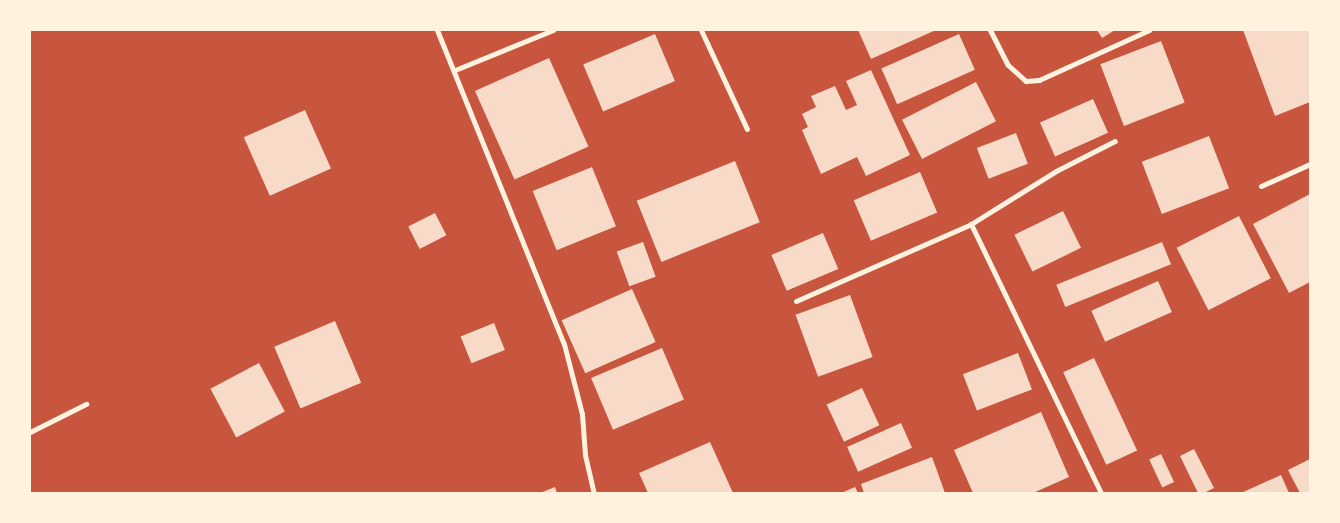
<!DOCTYPE html>
<style>
body{margin:0}
#map{position:relative;width:1340px;height:523px;overflow:hidden;background:#c8553d;font-family:Figtree,sans-serif}
div>[style]{position:absolute}
.building>*{inset:0;background:#f7dbc8;transform-origin:0 0}
.minor>*{height:5px;margin:-2.5px;padding:0 2.5px;transform-origin:2.5px;border-radius:2.5px;background:#fff3e0}
span{translate:-50% -50%;white-space:nowrap;text-align:center;line-height:1.15;-webkit-text-stroke:5px #fff3e0;paint-order:stroke}
.frame{position:absolute;inset:0;border:31px solid #fff3e0;pointer-events:none}
</style>
<div id="map">
<div class="building">
<div style="clip-path:polygon(858px 30px,936px 30px,871px 59px)"></div>
<div style="clip-path:polygon(1097px 30px,1115px 30px,1102px 38px)"></div>
<div style="clip-path:polygon(1243px 30px,1310px 30px,1310px 102px,1275px 116px)"></div>
<div style="left:655px;top:34px;width:51px;height:78px;rotate:67deg"></div>
<div style="left:959px;top:34px;width:39px;height:85px;rotate:66deg"></div>
<div style="left:1161px;top:41px;width:66px;height:65px;rotate:69deg"></div>
<div style="left:549px;top:58px;width:97px;height:81px;rotate:66deg"></div>
<div style="clip-path:polygon(871px 70px,910px 155px,866px 176px,857px 157px,821px 174px,802px 130px,808px 127px,802px 114px,816px 107px,811px 96px,835px 86px,846px 110px,857px 105px,846px 81px)"></div>
<div style="left:976px;top:82px;width:44px;height:83px;rotate:63deg"></div>
<div style="left:1093px;top:99px;width:37px;height:58px;rotate:66deg"></div>
<div style="left:305px;top:110px;width:64px;height:67px;rotate:66deg"></div>
<div style="left:1016px;top:133px;width:33px;height:42px;rotate:69deg"></div>
<div style="left:1209px;top:136px;width:56px;height:72px;rotate:69deg"></div>
<div style="left:735px;top:161px;width:66px;height:106px;rotate:68deg"></div>
<div style="left:592px;top:167px;width:64px;height:64px;rotate:68deg"></div>
<div style="left:920px;top:172px;width:44px;height:72px;rotate:67deg"></div>
<div style="clip-path:polygon(1310px 194px,1310px 282px,1289px 293px,1253px 224px)"></div>
<div style="left:1063px;top:211px;width:41px;height:54px;rotate:64deg"></div>
<div style="left:435px;top:213px;width:25px;height:30px;rotate:63deg"></div>
<div style="left:1239px;top:216px;width:70px;height:70px;rotate:63deg"></div>
<div style="left:823px;top:233px;width:39px;height:56px;rotate:67deg"></div>
<div style="left:643px;top:242px;width:37px;height:28px;rotate:70deg"></div>
<div style="left:1162px;top:242px;width:24px;height:114px;rotate:68deg"></div>
<div style="left:1158px;top:281px;width:34px;height:73px;rotate:66deg"></div>
<div style="left:632px;top:289px;width:58px;height:77px;rotate:66deg"></div>
<div style="left:850px;top:295px;width:66px;height:58px;rotate:70deg"></div>
<div style="left:335px;top:321px;width:67px;height:66px;rotate:67deg"></div>
<div style="left:494px;top:323px;width:29px;height:36px;rotate:68deg"></div>
<div style="left:662px;top:348px;width:56px;height:77px;rotate:67deg"></div>
<div style="left:1018px;top:353px;width:39px;height:59px;rotate:69deg"></div>
<div style="left:1094px;top:358px;width:102px;height:34px;rotate:65deg"></div>
<div style="left:259px;top:363px;width:55px;height:55px;rotate:62deg"></div>
<div style="left:862px;top:388px;width:41px;height:39px;rotate:65deg"></div>
<div style="clip-path:polygon(1041px 412px,1069px 477px,1033px 493px,973px 493px,954px 450px)"></div>
<div style="left:901px;top:423px;width:27px;height:59px;rotate:66deg"></div>
<div style="clip-path:polygon(710px 442px,733px 493px,648px 493px,639px 473px)"></div>
<div style="clip-path:polygon(1194px 449px,1214px 488px,1204px 493px,1198px 493px,1180px 456px)"></div>
<div style="left:1161px;top:454px;width:31px;height:13px;rotate:65deg"></div>
<div style="clip-path:polygon(932px 457px,945px 493px,864px 493px,861px 484px)"></div>
<div style="clip-path:polygon(1310px 459px,1310px 493px,1300px 493px,1288px 470px)"></div>
<div style="clip-path:polygon(1281px 475px,1289px 493px,1241px 493px)"></div>
<div style="clip-path:polygon(555px 487px,557px 493px,540px 493px)"></div>
<div style="clip-path:polygon(855px 487px,858px 493px,841px 493px)"></div>
</div>
<div class="minor">
<div style="left:437px;top:30px;width:339px;rotate:68deg"></div>
<div style="left:564px;top:344px;width:72px;rotate:75.6deg"></div>
<div style="left:582px;top:414px;width:41px;rotate:85.8deg"></div>
<div style="left:585px;top:455px;width:39px;rotate:77deg"></div>
<div style="left:701px;top:30px;width:109px;rotate:65.1deg"></div>
<div style="left:990px;top:30px;width:39px;rotate:63deg"></div>
<div style="left:1008px;top:65px;width:24px;rotate:42deg"></div>
<div style="left:1026px;top:81px;width:13px;rotate:-4deg"></div>
<div style="left:1039px;top:80px;width:121px;rotate:-24.4deg"></div>
<div style="left:455px;top:70px;width:106px;rotate:-22.2deg"></div>
<div style="left:1261px;top:186px;width:54px;rotate:-24.2deg"></div>
<div style="left:796px;top:301px;width:191px;rotate:-23.7deg"></div>
<div style="left:30px;top:432px;width:63px;rotate:-26.6deg"></div>
<div style="left:1101px;top:493px;width:299px;rotate:-115.8deg"></div>
<div style="left:971px;top:224px;width:100px;rotate:-31.9deg"></div>
<div style="left:1056px;top:171px;width:66px;rotate:-27deg"></div>
</div>
<div class="frame"></div>
</div>
